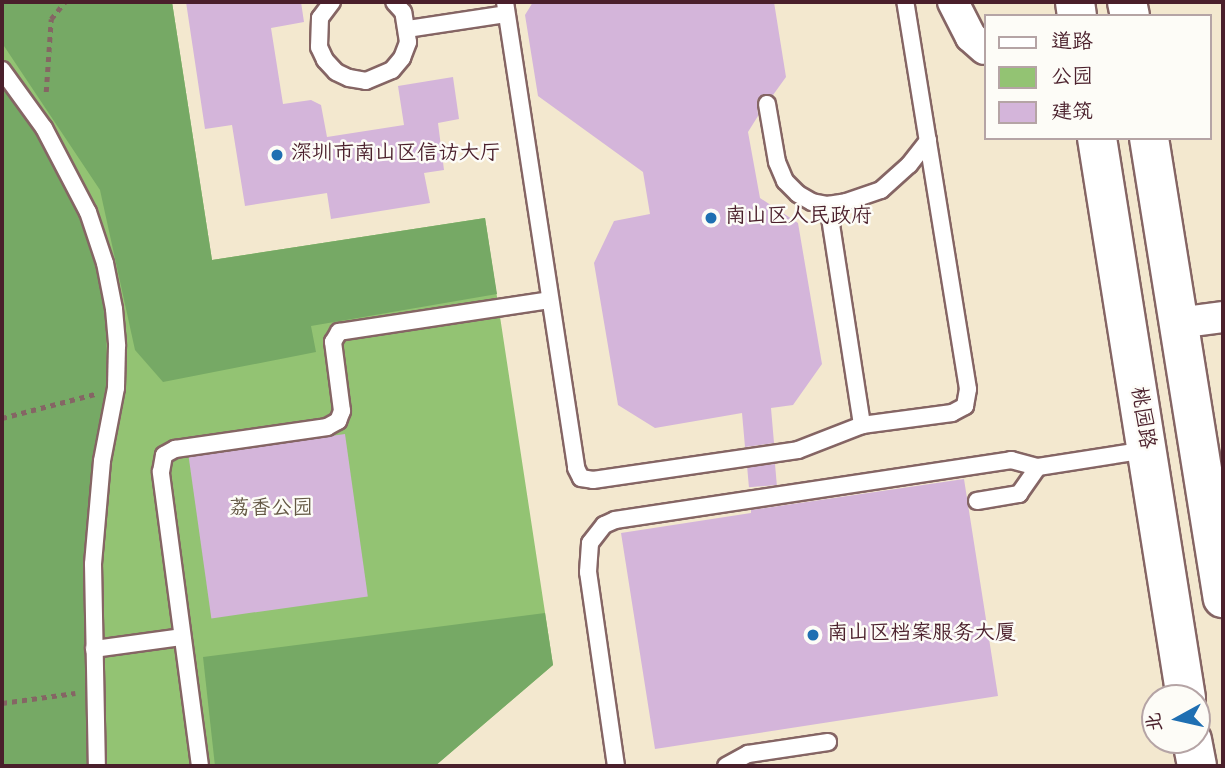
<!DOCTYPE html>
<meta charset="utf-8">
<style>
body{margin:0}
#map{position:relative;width:1225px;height:768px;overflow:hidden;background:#f3e8cf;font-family:Dekko,"LXGW WenKai TC",sans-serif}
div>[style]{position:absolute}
.green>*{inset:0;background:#93c373}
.forest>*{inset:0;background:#76a965}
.building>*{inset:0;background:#d4b5da;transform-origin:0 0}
.path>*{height:4.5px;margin-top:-2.25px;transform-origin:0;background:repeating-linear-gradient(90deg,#856564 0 5px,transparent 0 10px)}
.roads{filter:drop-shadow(2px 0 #856564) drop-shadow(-2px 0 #856564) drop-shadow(0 2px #856564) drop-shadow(0 -2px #856564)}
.lane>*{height:16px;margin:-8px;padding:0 8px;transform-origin:8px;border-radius:8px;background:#fff}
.street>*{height:30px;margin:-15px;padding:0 15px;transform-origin:15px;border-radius:15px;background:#fff}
.secondary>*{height:38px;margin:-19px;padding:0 19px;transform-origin:19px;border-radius:19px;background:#fff}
.dots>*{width:19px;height:19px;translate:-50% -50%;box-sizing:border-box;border:4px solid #fdfcf7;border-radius:50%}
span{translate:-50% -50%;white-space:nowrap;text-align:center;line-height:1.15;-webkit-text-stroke:5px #fdfcf7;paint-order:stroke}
.poi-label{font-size:21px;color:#4a1f2b}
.left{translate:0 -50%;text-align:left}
.street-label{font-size:21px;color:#4a1f2b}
.park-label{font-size:21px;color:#645844}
.frame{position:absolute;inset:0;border:4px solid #4a1f2b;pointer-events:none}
.legend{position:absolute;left:984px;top:14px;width:228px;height:126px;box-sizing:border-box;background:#fdfcf7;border:2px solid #b5a4a5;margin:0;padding:9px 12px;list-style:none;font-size:21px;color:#4a1f2b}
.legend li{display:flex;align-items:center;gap:14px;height:35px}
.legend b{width:35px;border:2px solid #b5a4a5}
.north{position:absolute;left:1141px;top:684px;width:70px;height:70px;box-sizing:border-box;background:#fdfcf7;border:2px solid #b5a4a5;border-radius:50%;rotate:262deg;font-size:19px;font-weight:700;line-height:28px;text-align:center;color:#4a1f2b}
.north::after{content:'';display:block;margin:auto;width:24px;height:32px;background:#1f6fb2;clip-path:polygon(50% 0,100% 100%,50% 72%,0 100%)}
</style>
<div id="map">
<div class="green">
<div style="clip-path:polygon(2px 2px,172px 2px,212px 260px,485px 218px,553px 665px,435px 766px,2px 766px)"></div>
</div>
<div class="forest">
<div style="clip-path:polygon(2px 2px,172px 2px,212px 260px,485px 218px,497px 294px,311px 326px,316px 352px,163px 382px,135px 350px,100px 190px,2px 43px)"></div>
<div style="clip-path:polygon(2px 83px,37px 132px,81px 215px,96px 266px,106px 310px,107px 387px,94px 459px,84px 564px,88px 766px,2px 766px)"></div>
<div style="clip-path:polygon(545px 613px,553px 665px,435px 766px,215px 766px,203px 657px)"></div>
</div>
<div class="building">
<div style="clip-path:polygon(186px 2px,301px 2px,304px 22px,271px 28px,283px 104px,311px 100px,321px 105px,327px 137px,404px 125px,398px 86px,453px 77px,459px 119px,438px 123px,444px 170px,424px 173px,430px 203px,331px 219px,327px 193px,245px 206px,232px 125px,205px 129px)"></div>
<div style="clip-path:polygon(533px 2px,774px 2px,786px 77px,773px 95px,765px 94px,757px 100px,758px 116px,748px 132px,760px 198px,798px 223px,822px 364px,793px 405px,771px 408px,774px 443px,745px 447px,742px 413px,655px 428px,618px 405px,594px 263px,614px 221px,650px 214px,643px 172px,538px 96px,525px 15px)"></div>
<div style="left:345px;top:434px;width:164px;height:158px;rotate:82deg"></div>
<div style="left:775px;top:464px;width:21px;height:28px;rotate:85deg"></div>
<div style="clip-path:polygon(964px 479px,998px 696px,655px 749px,621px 533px,751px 513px,751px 510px)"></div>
</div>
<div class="path">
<div style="left:46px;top:92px;width:73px;rotate:-86.1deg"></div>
<div style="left:51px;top:19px;width:22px;rotate:-51deg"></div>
<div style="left:2px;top:418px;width:96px;rotate:-14.5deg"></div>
<div style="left:2px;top:703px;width:74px;rotate:-7.8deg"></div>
</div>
<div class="roads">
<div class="lane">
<div style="left:332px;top:2px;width:20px;rotate:127deg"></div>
<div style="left:320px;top:18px;width:29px;rotate:92deg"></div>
<div style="left:319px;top:47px;width:14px;rotate:65deg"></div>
<div style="left:325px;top:60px;width:16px;rotate:47deg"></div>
<div style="left:336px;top:72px;width:14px;rotate:25deg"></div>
<div style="left:349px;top:78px;width:17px;rotate:10deg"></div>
<div style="left:366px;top:81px;width:28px;rotate:-23deg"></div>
<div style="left:392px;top:70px;width:16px;rotate:-50deg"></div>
<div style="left:402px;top:58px;width:17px;rotate:-69deg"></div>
<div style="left:408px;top:42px;width:30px;rotate:-99deg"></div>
<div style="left:403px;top:12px;width:13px;rotate:-132deg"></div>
<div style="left:505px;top:2px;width:471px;rotate:81.3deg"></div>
<div style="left:576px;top:468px;width:11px;rotate:63deg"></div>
<div style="left:581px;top:478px;width:12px;rotate:9deg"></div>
<div style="left:593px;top:480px;width:207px;rotate:-8.3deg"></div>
<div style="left:798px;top:450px;width:69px;rotate:-21.3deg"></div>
<div style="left:862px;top:425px;width:91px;rotate:-7.6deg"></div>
<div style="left:952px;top:413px;width:15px;rotate:-28deg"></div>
<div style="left:965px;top:406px;width:17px;rotate:-80deg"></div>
<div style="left:968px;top:389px;width:392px;rotate:-99.2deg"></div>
<div style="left:408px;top:29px;width:99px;rotate:-8.7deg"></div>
<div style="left:2px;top:70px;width:72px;rotate:54.1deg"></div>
<div style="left:44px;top:128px;width:95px;rotate:62.4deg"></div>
<div style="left:88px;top:212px;width:54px;rotate:71.6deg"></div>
<div style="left:105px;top:263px;width:47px;rotate:78.9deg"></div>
<div style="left:114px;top:309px;width:37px;rotate:85deg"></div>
<div style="left:117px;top:346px;width:42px;rotate:91.4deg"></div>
<div style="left:116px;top:388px;width:74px;rotate:100.9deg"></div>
<div style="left:102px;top:461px;width:103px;rotate:95deg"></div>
<div style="left:93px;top:564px;width:202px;rotate:88.9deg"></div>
<div style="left:767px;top:104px;width:59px;rotate:80.2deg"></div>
<div style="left:777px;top:162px;width:21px;rotate:67deg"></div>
<div style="left:785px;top:181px;width:18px;rotate:45deg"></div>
<div style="left:798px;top:194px;width:16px;rotate:30deg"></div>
<div style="left:812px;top:202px;width:16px;rotate:11deg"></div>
<div style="left:828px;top:205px;width:18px;rotate:-9deg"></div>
<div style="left:846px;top:202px;width:37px;rotate:-19deg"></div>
<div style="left:881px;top:190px;width:38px;rotate:-42deg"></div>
<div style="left:909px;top:165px;width:31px;rotate:-52deg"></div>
<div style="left:828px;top:205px;width:223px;rotate:81.2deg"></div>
<div style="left:977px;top:501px;width:43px;rotate:-9.5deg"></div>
<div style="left:1019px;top:494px;width:33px;rotate:-55deg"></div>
<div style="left:94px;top:649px;width:89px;rotate:-7.8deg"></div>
<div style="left:200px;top:766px;width:297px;rotate:-97.6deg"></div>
<div style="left:161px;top:472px;width:17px;rotate:-80deg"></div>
<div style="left:164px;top:455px;width:13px;rotate:-29deg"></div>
<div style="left:175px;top:449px;width:154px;rotate:-8.2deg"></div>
<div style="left:327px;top:427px;width:13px;rotate:-29deg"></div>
<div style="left:338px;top:421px;width:11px;rotate:-68deg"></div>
<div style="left:342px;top:411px;width:70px;rotate:-97.4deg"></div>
<div style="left:333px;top:342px;width:12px;rotate:-59deg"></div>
<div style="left:339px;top:332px;width:213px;rotate:-8.6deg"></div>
<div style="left:616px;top:766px;width:196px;rotate:-98.2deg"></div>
<div style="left:588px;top:572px;width:29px;rotate:-86deg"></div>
<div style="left:590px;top:543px;width:23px;rotate:-52deg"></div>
<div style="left:604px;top:525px;width:12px;rotate:-24deg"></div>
<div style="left:615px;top:520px;width:401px;rotate:-8.6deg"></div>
<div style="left:1011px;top:460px;width:28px;rotate:15deg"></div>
<div style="left:1038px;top:467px;width:109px;rotate:-8.9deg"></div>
<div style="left:726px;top:766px;width:25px;rotate:-29deg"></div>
<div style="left:748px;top:754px;width:81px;rotate:-8.5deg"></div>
</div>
<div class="street">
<div style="left:953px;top:2px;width:39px;rotate:63deg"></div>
<div style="left:971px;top:37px;width:18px;rotate:41deg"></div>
<div style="left:1178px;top:323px;width:45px;rotate:-7.6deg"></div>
</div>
<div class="secondary">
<div style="left:1075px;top:2px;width:14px;rotate:82deg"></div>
<div style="left:1127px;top:2px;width:14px;rotate:78deg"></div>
<div style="left:1097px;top:138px;width:567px;rotate:80.97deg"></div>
<div style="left:1149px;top:138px;width:466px;rotate:80.9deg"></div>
<div style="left:1192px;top:740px;width:26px;rotate:79deg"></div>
</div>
</div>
<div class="dots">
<div style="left:277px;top:155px;background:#1f6fb2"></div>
<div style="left:711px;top:218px;background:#1f6fb2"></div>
<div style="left:813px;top:635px;background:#1f6fb2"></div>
</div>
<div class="poi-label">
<span class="left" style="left:291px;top:155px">深圳市南山区信访大厅</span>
<span class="left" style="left:725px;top:218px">南山区人民政府</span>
<span class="left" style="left:827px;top:635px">南山区档案服务大厦</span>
</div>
<div class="street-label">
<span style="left:1141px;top:418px;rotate:81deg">桃园路</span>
</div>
<div class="park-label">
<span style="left:271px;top:510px">荔香公园</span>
</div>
<div class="frame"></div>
<ul class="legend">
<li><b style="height:9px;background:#fff"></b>道路</li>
<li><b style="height:19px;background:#93c373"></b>公园</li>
<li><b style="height:19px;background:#d4b5da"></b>建筑</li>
</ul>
<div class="north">北</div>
</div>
